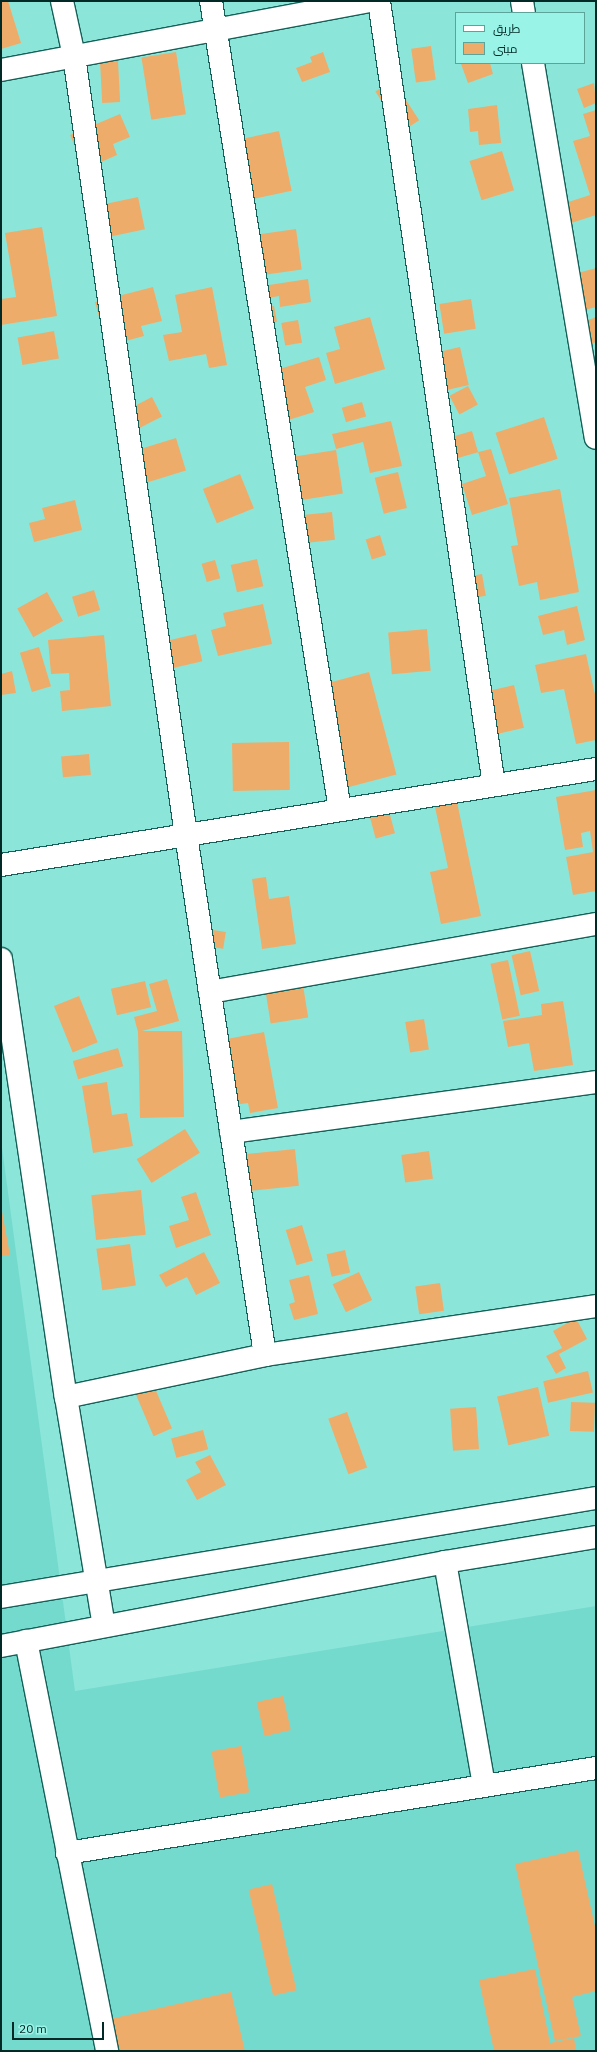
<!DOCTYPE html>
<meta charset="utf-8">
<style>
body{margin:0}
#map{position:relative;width:597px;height:2052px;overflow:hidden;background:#8be6d9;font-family:"IBM Plex Sans",Cairo,sans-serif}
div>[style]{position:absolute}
.built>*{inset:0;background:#75dace}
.building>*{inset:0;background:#eeac6a;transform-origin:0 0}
.roads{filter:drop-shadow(1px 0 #156058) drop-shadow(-1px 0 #156058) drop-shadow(0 1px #156058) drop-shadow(0 -1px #156058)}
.street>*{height:22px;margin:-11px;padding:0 11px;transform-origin:11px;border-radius:11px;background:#fff}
.secondary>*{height:22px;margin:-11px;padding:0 11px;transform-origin:11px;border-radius:11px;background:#fff}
span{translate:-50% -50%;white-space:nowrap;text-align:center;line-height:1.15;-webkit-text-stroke:3px #99f3e7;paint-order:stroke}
.frame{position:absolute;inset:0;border:2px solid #012a26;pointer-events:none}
.legend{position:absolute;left:455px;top:12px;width:130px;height:52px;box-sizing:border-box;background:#99f3e7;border:1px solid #5ca39a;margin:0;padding:5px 7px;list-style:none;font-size:12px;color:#012a26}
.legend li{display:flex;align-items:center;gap:8px;height:20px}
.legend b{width:20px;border:1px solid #5ca39a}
.scale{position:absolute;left:12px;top:2022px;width:92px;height:18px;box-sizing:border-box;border:2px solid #012a26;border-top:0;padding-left:5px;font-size:12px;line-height:14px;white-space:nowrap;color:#012a26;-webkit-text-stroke:3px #99f3e7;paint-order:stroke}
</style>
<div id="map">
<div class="built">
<div style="clip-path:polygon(1px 1140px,75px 1691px,596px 1606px,596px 2051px,1px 2051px)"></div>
</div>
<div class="building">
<div style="clip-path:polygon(1px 1px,8px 1px,21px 43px,1px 49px)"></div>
<div style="left:431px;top:46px;width:34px;height:20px;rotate:82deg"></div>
<div style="left:176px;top:52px;width:63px;height:35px;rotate:81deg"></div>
<div style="clip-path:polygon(323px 52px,330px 72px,302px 82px,296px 68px,312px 62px,310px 57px)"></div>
<div style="left:118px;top:61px;width:41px;height:18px;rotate:87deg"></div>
<div style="clip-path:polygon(465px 63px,490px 63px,493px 74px,468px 83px,461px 64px)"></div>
<div style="left:393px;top:80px;width:48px;height:21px;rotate:57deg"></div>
<div style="clip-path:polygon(594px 83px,596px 103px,584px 108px,577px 89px)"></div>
<div style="clip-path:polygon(497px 105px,501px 143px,479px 145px,478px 131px,470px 132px,468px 109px)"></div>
<div style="clip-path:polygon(596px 110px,596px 215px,562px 226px,556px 206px,590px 195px,573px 141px,590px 136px,583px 114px)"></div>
<div style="clip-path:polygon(120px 114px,130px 137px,113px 144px,117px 155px,85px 169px,70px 135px)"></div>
<div style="left:279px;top:131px;width:61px;height:51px;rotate:78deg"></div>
<div style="left:502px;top:151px;width:41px;height:34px;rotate:73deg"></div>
<div style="left:138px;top:197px;width:33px;height:53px;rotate:78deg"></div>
<div style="clip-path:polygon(42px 227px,57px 316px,1px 325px,1px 299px,16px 297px,5px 233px)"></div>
<div style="left:296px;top:229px;width:41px;height:50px;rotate:82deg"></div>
<div style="clip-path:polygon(596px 268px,596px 307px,577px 312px,567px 276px)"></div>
<div style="clip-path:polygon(308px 279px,311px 302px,280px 307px,279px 296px,257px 300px,256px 287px)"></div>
<div style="clip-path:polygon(153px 287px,162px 321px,141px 326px,144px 336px,107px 346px,95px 302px)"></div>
<div style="clip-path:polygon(212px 287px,227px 365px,209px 368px,206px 354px,169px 361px,163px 335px,182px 332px,175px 295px)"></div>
<div style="left:471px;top:299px;width:30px;height:32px;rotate:81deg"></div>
<div style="left:274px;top:306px;width:16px;height:20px;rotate:79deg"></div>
<div style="clip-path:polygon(370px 317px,385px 369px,335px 384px,326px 353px,340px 349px,334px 327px)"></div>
<div style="clip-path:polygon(596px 317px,596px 342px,583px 347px,576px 325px)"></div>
<div style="left:298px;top:320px;width:23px;height:17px;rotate:80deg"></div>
<div style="left:54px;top:331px;width:28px;height:37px;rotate:80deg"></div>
<div style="left:460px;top:347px;width:39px;height:38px;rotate:77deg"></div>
<div style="clip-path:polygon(319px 357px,326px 380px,305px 387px,314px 412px,282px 422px,266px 373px)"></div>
<div style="left:468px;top:386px;width:21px;height:21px;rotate:62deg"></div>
<div style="left:152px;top:397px;width:22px;height:34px;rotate:63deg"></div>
<div style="left:362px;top:402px;width:15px;height:21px;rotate:74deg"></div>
<div style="left:544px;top:417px;width:44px;height:51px;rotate:72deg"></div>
<div style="clip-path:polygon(391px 421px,402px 466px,370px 473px,363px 442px,336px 449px,332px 434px)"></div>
<div style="left:472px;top:431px;width:22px;height:32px;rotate:74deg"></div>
<div style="left:176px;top:438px;width:34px;height:57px;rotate:73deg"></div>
<div style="clip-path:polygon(491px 449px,508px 504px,472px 515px,462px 484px,486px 476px,478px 452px)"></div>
<div style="left:336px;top:450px;width:44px;height:58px;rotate:81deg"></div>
<div style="left:398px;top:472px;width:37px;height:24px;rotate:76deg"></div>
<div style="left:240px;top:474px;width:37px;height:40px;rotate:68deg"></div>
<div style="clip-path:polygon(560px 489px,579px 592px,540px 600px,537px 582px,519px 586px,511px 546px,518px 545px,509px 498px)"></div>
<div style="clip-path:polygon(75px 500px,82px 530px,34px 542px,29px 523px,45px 519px,42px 508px)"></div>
<div style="left:332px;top:512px;width:28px;height:39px;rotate:84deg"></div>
<div style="left:380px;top:535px;width:21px;height:15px;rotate:73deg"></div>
<div style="left:257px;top:559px;width:28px;height:27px;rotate:77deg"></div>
<div style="left:215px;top:560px;width:19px;height:14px;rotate:74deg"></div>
<div style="left:482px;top:574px;width:22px;height:23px;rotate:80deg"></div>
<div style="left:94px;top:590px;width:21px;height:23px;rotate:73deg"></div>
<div style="left:47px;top:592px;width:33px;height:34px;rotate:61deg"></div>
<div style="clip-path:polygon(263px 604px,272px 644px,218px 656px,211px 630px,226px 626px,223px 613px)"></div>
<div style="clip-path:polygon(577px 606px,585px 640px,567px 645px,564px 630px,543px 635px,538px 616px)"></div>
<div style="left:427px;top:629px;width:42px;height:39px;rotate:85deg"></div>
<div style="left:196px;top:634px;width:28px;height:41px;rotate:77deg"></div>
<div style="clip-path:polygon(104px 635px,111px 706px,62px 711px,60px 691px,70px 690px,69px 673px,51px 674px,48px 640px)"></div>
<div style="left:39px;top:647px;width:41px;height:20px;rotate:73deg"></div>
<div style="clip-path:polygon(586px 654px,596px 699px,596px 740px,576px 744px,564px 689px,541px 693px,535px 665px)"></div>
<div style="clip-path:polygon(12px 671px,16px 693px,1px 695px,1px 674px)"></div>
<div style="left:369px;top:672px;width:106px;height:54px;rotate:75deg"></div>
<div style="left:514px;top:685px;width:44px;height:31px;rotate:77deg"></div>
<div style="left:289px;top:742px;width:48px;height:57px;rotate:89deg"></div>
<div style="left:89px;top:754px;width:21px;height:28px;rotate:85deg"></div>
<div style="clip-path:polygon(596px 790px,596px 891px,573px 895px,566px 857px,593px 852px,590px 831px,581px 833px,583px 847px,565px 850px,556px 797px)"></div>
<div style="clip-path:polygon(457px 802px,481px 916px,441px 924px,430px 872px,448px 868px,435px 807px)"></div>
<div style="left:389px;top:811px;width:23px;height:20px;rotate:75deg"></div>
<div style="clip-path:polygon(266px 877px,269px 899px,289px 896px,296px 944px,262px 949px,252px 879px)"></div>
<div style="left:213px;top:930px;width:13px;height:17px;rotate:9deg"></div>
<div style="left:530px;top:951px;width:41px;height:19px;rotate:77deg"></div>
<div style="left:508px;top:960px;width:57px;height:18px;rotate:78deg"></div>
<div style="clip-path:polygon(167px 979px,179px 1021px,142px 1031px,182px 1031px,184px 1117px,140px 1118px,138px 1032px,134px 1017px,157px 1011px,149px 984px)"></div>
<div style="left:145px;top:981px;width:27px;height:35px;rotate:77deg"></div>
<div style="left:303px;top:985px;width:33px;height:38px;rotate:81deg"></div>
<div style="left:79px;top:996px;width:50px;height:27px;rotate:68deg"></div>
<div style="clip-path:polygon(563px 1001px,573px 1065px,534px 1071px,529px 1043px,508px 1047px,503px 1021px,542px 1015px,541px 1004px)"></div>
<div style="left:424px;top:1019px;width:31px;height:19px;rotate:81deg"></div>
<div style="clip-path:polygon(264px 1032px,278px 1108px,250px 1113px,248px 1103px,228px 1106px,216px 1041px)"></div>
<div style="left:118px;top:1048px;width:19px;height:47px;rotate:74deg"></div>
<div style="clip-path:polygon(107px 1082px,112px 1115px,127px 1113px,133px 1146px,93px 1153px,82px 1086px)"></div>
<div style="left:185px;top:1129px;width:28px;height:57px;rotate:58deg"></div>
<div style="left:295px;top:1149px;width:37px;height:58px;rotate:84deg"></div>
<div style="left:429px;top:1151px;width:28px;height:28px;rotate:82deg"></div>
<div style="left:141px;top:1190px;width:45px;height:50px;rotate:84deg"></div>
<div style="clip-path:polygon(196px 1192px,211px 1235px,176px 1248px,169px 1226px,189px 1220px,181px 1197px)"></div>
<div style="clip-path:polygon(1px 1206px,10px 1255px,1px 1256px)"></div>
<div style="left:302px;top:1225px;width:37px;height:17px;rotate:73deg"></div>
<div style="left:130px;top:1244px;width:42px;height:34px;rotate:82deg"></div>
<div style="left:345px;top:1250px;width:23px;height:19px;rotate:77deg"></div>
<div style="clip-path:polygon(204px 1252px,220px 1283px,196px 1295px,187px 1277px,166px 1287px,159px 1275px)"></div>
<div style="left:359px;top:1272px;width:31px;height:29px;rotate:65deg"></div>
<div style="clip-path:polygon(309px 1275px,318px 1314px,294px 1320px,289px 1304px,295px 1302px,289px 1280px)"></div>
<div style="left:440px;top:1283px;width:28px;height:25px;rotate:82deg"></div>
<div style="clip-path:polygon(576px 1318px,587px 1339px,559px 1354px,566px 1368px,556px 1374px,546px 1356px,562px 1348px,553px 1331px)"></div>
<div style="left:588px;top:1371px;width:22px;height:46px;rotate:77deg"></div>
<div style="left:154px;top:1386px;width:46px;height:20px;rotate:67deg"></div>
<div style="left:538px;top:1387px;width:50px;height:42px;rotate:77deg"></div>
<div style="left:571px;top:1402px;width:24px;height:29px;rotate:2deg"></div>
<div style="left:476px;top:1407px;width:42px;height:26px;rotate:86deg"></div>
<div style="left:347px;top:1412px;width:59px;height:20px;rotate:70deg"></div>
<div style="left:203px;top:1430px;width:20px;height:33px;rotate:75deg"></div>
<div style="clip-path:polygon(210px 1455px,226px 1485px,197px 1500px,186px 1480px,201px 1472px,195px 1462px)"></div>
<div style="left:283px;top:1696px;width:35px;height:27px;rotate:77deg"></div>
<div style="left:241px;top:1746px;width:47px;height:30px;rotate:80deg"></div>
<div style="clip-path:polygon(578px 1850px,596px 1931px,596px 1991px,572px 1997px,581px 2036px,555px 2041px,515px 1864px)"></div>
<div style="left:272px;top:1884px;width:109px;height:24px;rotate:77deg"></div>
<div style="clip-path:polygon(535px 1969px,550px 2043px,574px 2038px,576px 2051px,494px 2051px,479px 1980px)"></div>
<div style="clip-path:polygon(231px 1992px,245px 2051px,117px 2051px,110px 2019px)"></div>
</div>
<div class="roads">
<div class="street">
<div style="left:62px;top:1px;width:56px;rotate:77.7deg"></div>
<div style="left:74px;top:56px;width:787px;rotate:81.82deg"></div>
<div style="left:186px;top:835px;width:526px;rotate:81.36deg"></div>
<div style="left:211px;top:1px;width:819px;rotate:80.94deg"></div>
<div style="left:379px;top:1px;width:792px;rotate:81.66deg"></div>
<div style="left:522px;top:1px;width:12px;rotate:81deg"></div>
<div style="left:533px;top:63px;width:380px;rotate:80.5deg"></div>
<div style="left:1px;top:70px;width:374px;rotate:-10.6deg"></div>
<div style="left:1px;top:865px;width:603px;rotate:-9.17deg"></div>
<div style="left:1px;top:959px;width:443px;rotate:81.6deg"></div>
<div style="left:66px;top:1397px;width:232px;rotate:80.6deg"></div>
<div style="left:210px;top:992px;width:392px;rotate:-10deg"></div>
<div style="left:231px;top:1132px;width:368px;rotate:-7.8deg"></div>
<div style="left:66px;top:1397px;width:203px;rotate:-11.9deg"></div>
<div style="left:265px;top:1355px;width:335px;rotate:-8.4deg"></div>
<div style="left:445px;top:1562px;width:227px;rotate:80.1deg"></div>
<div style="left:26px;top:1641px;width:418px;rotate:78.8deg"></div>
<div style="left:67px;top:1853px;width:536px;rotate:-9.13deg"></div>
</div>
<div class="secondary">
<div style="left:1px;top:1597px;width:603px;rotate:-9.45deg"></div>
<div style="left:1px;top:1646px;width:452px;rotate:-10.7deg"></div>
<div style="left:445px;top:1562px;width:153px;rotate:-9.4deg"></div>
</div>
</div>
<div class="frame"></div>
<ul class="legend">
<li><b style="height:5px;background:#fff"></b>طريق</li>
<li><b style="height:11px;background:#eeac6a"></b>مبنى</li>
</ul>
<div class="scale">20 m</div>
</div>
